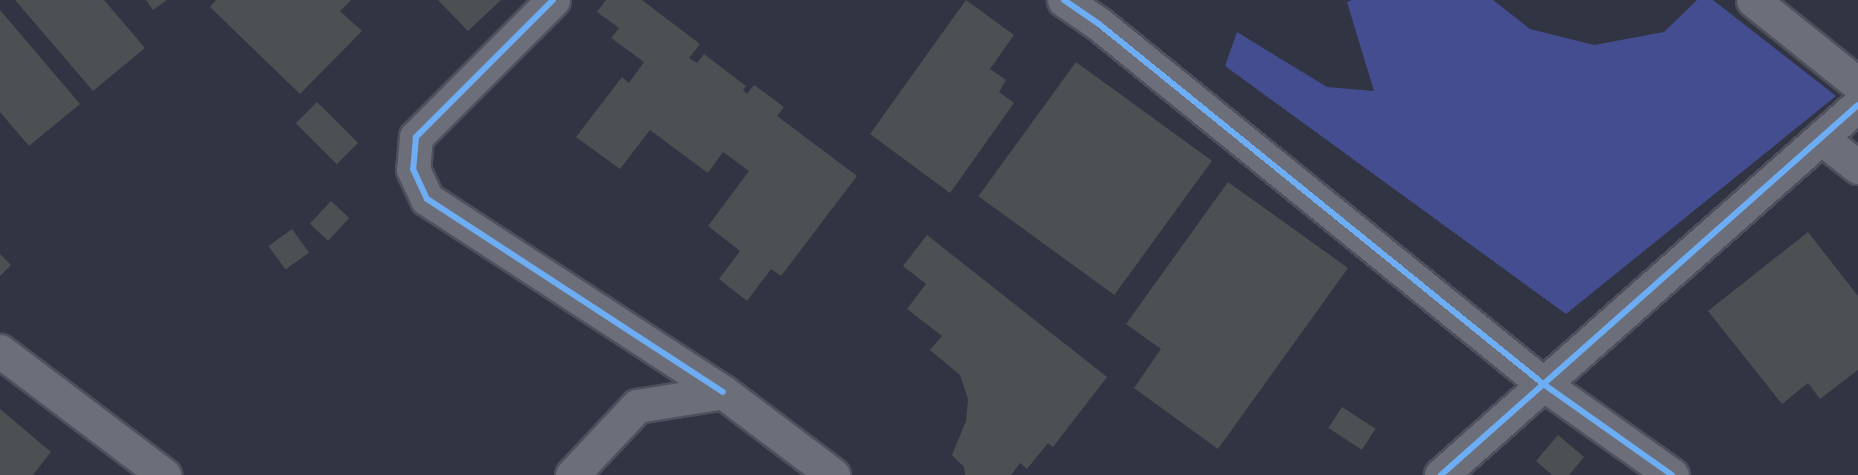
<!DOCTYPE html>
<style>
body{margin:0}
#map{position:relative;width:1858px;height:475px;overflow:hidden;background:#313442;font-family:Poppins,sans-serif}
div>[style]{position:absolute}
.green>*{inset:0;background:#444d90}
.building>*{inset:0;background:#4d5052;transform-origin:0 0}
.roads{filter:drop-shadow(2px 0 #4e505d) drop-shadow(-2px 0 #4e505d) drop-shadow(0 2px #4e505d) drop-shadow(0 -2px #4e505d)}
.minor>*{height:33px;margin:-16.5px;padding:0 16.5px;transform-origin:16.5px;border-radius:16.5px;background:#6c6f79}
.cycleway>*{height:6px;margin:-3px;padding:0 3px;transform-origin:3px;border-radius:3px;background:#6dadf4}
span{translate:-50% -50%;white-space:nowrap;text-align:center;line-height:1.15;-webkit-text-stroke:4.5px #161924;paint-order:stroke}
</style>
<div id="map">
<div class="green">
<div style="clip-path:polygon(1352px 0,1493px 0,1530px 29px,1594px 45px,1664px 32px,1697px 0,1713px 0,1836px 96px,1566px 314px,1225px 66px,1237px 32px,1327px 87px,1374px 91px,1347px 2px)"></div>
</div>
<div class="building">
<div style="clip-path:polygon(15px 0,104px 0,145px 48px,93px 91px)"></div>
<div style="clip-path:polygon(146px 0,167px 0,153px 10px)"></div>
<div style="clip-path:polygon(216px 0,351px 0,340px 11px,362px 31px,300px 94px,210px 7px)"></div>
<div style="clip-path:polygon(438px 0,501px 0,468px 31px)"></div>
<div style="clip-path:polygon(606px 0,642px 0,700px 44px,689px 58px,697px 63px,704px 54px,746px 86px,743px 90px,747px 94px,754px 85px,784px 107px,777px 116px,857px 176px,781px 276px,771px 269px,747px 301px,719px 279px,740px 251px,708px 226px,749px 171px,723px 152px,708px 173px,650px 130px,620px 169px,576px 137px,622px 77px,629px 83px,644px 62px,611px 38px,619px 28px,597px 12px)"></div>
<div style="clip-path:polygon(966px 0,1014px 35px,990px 69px,1006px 80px,999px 92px,1014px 103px,950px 193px,870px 134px)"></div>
<div style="clip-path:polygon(0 10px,80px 104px,29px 146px,0 112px)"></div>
<div style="left:1076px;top:62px;width:168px;height:166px;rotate:36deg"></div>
<div style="left:317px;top:102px;width:58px;height:30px;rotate:45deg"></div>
<div style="clip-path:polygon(1228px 182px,1348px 268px,1218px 449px,1134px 388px,1161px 349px,1126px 324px)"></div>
<div style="left:331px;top:201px;width:25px;height:31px;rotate:43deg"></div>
<div style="left:292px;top:229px;width:29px;height:29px;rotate:54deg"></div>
<div style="clip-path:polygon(1808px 232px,1858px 296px,1858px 370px,1820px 399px,1808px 383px,1782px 404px,1708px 311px)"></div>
<div style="clip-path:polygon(927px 235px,1107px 377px,1053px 447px,1048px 443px,1027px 469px,1020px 463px,1011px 475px,965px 475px,964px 467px,952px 455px,966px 421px,968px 399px,960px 375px,930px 350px,942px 336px,907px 309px,926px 284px,903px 266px)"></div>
<div style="clip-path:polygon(0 254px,11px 265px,0 276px)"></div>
<div style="left:1342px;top:407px;width:40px;height:25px;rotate:33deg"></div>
<div style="clip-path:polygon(0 409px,51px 452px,33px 475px,0 475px)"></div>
<div style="clip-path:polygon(1558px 435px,1584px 457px,1569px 475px,1552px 475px,1536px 461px)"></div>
</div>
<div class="roads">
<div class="minor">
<div style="left:553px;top:0;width:194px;rotate:135deg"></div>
<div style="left:416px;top:137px;width:32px;rotate:95deg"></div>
<div style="left:413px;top:169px;width:33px;rotate:65deg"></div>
<div style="left:427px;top:199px;width:353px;rotate:33.1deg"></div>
<div style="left:1064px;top:0;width:42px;rotate:34.4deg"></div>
<div style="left:1099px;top:24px;width:570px;rotate:39.02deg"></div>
<div style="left:1542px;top:383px;width:159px;rotate:35.3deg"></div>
<div style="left:1753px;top:0;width:134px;rotate:38.7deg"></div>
<div style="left:1821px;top:138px;width:47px;rotate:38.1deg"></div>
<div style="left:0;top:351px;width:206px;rotate:37.1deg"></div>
<div style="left:572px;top:475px;width:95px;rotate:-46.7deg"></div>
<div style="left:637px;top:406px;width:87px;rotate:-9.2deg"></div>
<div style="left:723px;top:392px;width:138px;rotate:37deg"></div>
<div style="left:1441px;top:475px;width:557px;rotate:-41.58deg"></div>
</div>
</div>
<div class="cycleway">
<div style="left:553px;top:0;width:194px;rotate:135deg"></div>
<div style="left:416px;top:137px;width:32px;rotate:95deg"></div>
<div style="left:413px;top:169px;width:33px;rotate:65deg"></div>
<div style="left:427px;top:199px;width:353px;rotate:33.1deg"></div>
<div style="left:1064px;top:0;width:42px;rotate:34.4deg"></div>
<div style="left:1099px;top:24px;width:570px;rotate:39.02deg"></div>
<div style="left:1542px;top:383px;width:159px;rotate:35.3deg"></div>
<div style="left:1441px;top:475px;width:557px;rotate:-41.58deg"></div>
</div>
</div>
